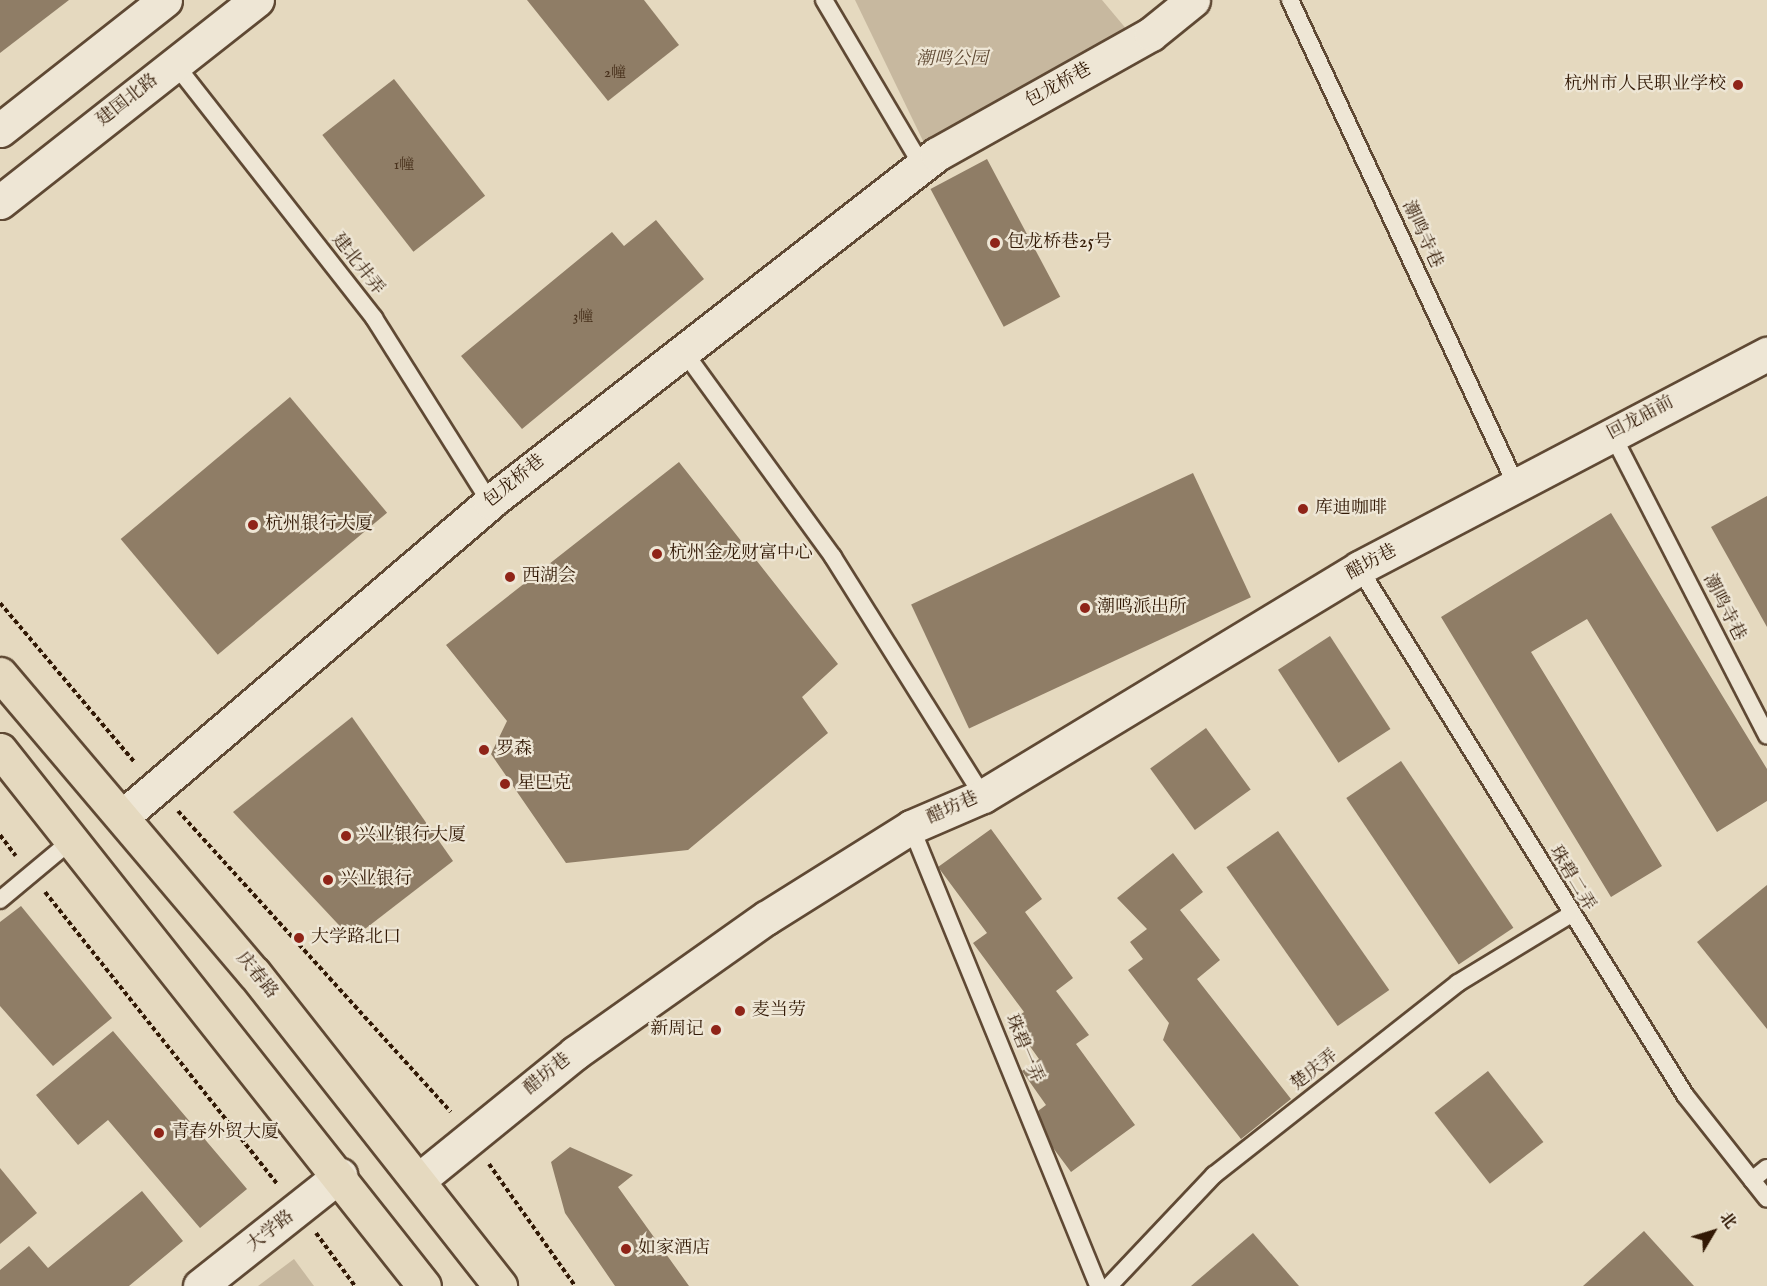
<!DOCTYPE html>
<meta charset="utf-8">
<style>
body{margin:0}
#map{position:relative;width:1767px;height:1286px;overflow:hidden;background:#e5d9bf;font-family:"IM FELL English","Noto Serif SC",serif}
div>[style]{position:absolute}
.green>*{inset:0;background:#c7b89f}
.building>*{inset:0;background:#8f7d66;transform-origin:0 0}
.path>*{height:4px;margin-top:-2px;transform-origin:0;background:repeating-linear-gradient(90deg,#321905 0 4.5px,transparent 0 7.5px)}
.roads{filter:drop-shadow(2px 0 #5f4934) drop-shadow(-2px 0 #5f4934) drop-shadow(0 2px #5f4934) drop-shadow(0 -2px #5f4934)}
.service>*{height:16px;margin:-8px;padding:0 8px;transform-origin:8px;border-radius:8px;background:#eee6d5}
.minor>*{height:33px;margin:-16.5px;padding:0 16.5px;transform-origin:16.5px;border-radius:16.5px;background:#eee6d5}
.tertiary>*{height:33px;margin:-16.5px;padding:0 16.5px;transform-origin:16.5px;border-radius:16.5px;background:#eee6d5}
.secondary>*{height:33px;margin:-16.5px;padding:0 16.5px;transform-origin:16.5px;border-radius:16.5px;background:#eee6d5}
.primary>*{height:33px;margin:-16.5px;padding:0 16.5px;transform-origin:16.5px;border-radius:16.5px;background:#e5d9bf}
.dots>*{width:16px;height:16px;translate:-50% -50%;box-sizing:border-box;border:3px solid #eee6d5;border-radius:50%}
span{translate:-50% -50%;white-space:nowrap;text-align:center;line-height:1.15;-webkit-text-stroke:4.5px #eee6d5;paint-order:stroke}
.number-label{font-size:15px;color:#49321d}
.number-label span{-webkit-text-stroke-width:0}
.park-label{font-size:18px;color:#5f4933;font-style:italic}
.poi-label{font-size:18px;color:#321905}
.right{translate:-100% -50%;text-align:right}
.left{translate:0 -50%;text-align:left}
.street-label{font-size:18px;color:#321905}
.north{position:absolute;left:1683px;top:1202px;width:60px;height:60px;-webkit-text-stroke:4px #eee6d5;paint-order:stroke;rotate:52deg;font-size:16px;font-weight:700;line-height:24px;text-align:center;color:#321905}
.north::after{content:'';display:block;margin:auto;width:21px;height:27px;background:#321905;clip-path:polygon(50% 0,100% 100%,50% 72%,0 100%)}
</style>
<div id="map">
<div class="green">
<div style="clip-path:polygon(855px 0,1102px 0,1128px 31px,925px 145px)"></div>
<div style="clip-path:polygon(294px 1259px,314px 1286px,258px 1286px)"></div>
</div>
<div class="building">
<div style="clip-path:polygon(0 0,69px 0,0 53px)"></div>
<div style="clip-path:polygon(527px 0,644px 0,679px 45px,608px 101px)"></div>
<div style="left:394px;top:79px;width:148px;height:91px;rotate:52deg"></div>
<div style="left:987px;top:159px;width:156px;height:64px;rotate:62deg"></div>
<div style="clip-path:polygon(656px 220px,704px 279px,522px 429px,461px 356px,612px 232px,624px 246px)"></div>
<div style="left:290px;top:397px;width:151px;height:221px;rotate:50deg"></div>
<div style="clip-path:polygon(679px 462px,838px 664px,802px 697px,828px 733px,688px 850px,566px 863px,491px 754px,507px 721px,446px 645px)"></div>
<div style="left:1193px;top:473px;width:137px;height:311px;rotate:65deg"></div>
<div style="clip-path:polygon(1767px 496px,1767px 627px,1711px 527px)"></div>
<div style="clip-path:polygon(1611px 513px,1767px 769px,1767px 801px,1717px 832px,1587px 619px,1531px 652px,1662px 866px,1611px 897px,1441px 617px)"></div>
<div style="left:1330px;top:636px;width:111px;height:62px;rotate:57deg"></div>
<div style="clip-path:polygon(352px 717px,453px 861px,352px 939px,233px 812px)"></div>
<div style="left:1206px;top:728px;width:76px;height:69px;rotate:54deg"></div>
<div style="left:1401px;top:761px;width:201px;height:66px;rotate:56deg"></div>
<div style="clip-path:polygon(991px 829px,1042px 899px,1025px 912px,1073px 978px,1056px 991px,1089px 1035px,1076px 1044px,1135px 1125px,1071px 1172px,1030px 1117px,1046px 1105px,1022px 1071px,1039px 1059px,1012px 1021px,1024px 1012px,973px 943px,987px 933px,938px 867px)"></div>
<div style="left:1278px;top:831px;width:194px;height:63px;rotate:55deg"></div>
<div style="clip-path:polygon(1173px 853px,1203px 892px,1180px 910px,1220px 960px,1197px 979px,1291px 1099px,1241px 1139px,1163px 1040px,1169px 1023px,1128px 970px,1143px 959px,1130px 942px,1147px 929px,1117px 898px)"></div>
<div style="clip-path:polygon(1767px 885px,1767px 1029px,1697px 942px)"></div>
<div style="clip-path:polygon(21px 906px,112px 1018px,53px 1066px,0 1006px,0 922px)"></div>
<div style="clip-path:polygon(113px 1031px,247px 1189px,200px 1228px,108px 1120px,78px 1145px,36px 1095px)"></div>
<div style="left:1488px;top:1071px;width:90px;height:68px;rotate:52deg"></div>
<div style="clip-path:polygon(570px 1147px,633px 1175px,618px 1187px,689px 1286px,615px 1286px,565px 1213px,551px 1162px)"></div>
<div style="clip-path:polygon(0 1168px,37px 1213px,0 1244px)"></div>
<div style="clip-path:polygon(142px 1191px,183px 1241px,129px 1286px,0 1286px,0 1270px,29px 1246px,48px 1268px)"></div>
<div style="clip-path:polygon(1644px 1231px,1694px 1286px,1583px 1286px)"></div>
<div style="clip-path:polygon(1253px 1233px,1299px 1286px,1191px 1286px)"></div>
</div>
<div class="path">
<div style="left:0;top:603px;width:209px;rotate:49.8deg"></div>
<div style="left:178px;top:811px;width:406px;rotate:47.8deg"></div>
<div style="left:0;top:835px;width:26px;rotate:53deg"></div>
<div style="left:45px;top:892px;width:374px;rotate:51.5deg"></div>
<div style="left:489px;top:1164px;width:149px;rotate:54.8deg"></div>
<div style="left:316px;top:1233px;width:66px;rotate:53.7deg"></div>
</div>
<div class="roads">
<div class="service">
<div style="left:824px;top:0;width:193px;rotate:59.4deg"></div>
<div style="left:1290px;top:0;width:537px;rotate:65.01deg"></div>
<div style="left:175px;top:64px;width:323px;rotate:51.9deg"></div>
<div style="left:374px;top:318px;width:218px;rotate:57.8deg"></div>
<div style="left:682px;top:349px;width:257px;rotate:54deg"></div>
<div style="left:833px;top:557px;width:282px;rotate:57.9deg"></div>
<div style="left:1612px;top:434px;width:339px;rotate:62.8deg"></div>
<div style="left:1359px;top:568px;width:620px;rotate:58.26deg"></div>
<div style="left:1685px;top:1095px;width:132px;rotate:51.7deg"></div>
<div style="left:911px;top:827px;width:496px;rotate:67.8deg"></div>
<div style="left:0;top:900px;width:94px;rotate:-39.8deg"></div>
<div style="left:1752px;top:1180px;width:19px;rotate:-39deg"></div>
<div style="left:1109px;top:1286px;width:153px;rotate:-46.6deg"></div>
<div style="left:1214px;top:1175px;width:310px;rotate:-38.2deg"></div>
<div style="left:1458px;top:983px;width:131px;rotate:-31.3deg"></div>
</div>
<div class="minor">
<div style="left:123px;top:816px;width:483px;rotate:-40.5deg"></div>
<div style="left:490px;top:502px;width:566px;rotate:-37.9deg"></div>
<div style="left:937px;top:154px;width:245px;rotate:-29.3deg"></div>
<div style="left:1151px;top:34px;width:54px;rotate:-39deg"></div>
<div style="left:200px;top:1286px;width:179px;rotate:-38.4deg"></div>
</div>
<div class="tertiary">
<div style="left:420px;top:1179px;width:200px;rotate:-39.1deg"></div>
<div style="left:575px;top:1053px;width:234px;rotate:-35.3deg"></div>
<div style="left:766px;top:918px;width:171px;rotate:-32.1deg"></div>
<div style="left:911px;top:827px;width:78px;rotate:-23.3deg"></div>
<div style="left:983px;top:796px;width:440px;rotate:-31.2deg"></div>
<div style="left:1359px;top:568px;width:461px;rotate:-27.7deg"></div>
</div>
<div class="secondary">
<div style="left:0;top:130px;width:210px;rotate:-38.2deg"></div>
<div style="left:0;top:202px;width:327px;rotate:-38.2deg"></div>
</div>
<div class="primary">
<div style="left:0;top:674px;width:392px;rotate:49.7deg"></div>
<div style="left:254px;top:973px;width:398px;rotate:51.8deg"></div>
<div style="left:0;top:750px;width:683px;rotate:51.65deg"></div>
</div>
</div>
<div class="dots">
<div style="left:1738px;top:85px;background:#8f2418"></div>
<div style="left:995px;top:243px;background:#8f2418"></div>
<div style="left:1303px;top:509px;background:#8f2418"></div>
<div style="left:253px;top:525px;background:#8f2418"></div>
<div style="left:657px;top:554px;background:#8f2418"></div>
<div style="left:510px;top:577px;background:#8f2418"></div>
<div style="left:1085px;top:608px;background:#8f2418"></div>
<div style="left:484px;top:750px;background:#8f2418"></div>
<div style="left:505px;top:784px;background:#8f2418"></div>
<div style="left:346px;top:836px;background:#8f2418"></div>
<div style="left:328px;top:880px;background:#8f2418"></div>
<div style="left:299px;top:938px;background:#8f2418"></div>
<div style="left:740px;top:1011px;background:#8f2418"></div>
<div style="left:716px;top:1030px;background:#8f2418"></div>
<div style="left:159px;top:1133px;background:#8f2418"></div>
<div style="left:626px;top:1249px;background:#8f2418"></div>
</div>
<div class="number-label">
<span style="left:615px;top:73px">2幢</span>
<span style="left:404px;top:165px">1幢</span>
<span style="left:583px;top:317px">3幢</span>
</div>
<div class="park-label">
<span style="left:952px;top:60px">潮鸣公园</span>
</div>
<div class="poi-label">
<span class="right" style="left:1726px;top:85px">杭州市人民职业学校</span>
<span class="left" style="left:1007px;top:243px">包龙桥巷25号</span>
<span class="left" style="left:1315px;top:509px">库迪咖啡</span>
<span class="left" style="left:265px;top:525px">杭州银行大厦</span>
<span class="left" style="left:669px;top:554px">杭州金龙财富中心</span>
<span class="left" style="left:522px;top:577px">西湖会</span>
<span class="left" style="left:1097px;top:608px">潮鸣派出所</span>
<span class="left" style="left:496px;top:750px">罗森</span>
<span class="left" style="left:517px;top:784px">星巴克</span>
<span class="left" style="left:358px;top:836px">兴业银行大厦</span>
<span class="left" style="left:340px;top:880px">兴业银行</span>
<span class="left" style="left:311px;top:938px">大学路北口</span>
<span class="left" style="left:752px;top:1011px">麦当劳</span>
<span class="right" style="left:704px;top:1030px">新周记</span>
<span class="left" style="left:171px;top:1133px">青春外贸大厦</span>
<span class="left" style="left:638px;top:1249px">如家酒店</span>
</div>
<div class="street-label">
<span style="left:1059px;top:86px;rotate:-29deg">包龙桥巷</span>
<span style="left:128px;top:101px;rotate:-38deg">建国北路</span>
<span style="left:1421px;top:235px;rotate:65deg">潮鸣寺巷</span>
<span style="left:357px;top:265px;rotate:52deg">建北井弄</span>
<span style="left:1641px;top:419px;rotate:-28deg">回龙庙前</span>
<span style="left:515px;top:482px;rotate:-39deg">包龙桥巷</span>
<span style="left:1372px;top:563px;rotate:-28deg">醋坊巷</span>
<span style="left:1723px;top:608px;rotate:63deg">潮鸣寺巷</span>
<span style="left:953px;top:809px;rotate:-24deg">醋坊巷</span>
<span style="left:1571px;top:879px;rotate:59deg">珠碧二弄</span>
<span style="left:256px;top:976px;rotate:51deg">庆春路</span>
<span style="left:1023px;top:1049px;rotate:67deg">珠碧一弄</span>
<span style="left:1315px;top:1071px;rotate:-38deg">楚庆弄</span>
<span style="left:548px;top:1075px;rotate:-39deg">醋坊巷</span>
<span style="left:271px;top:1232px;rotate:-38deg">大学路</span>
</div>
<div class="north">北</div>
</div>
